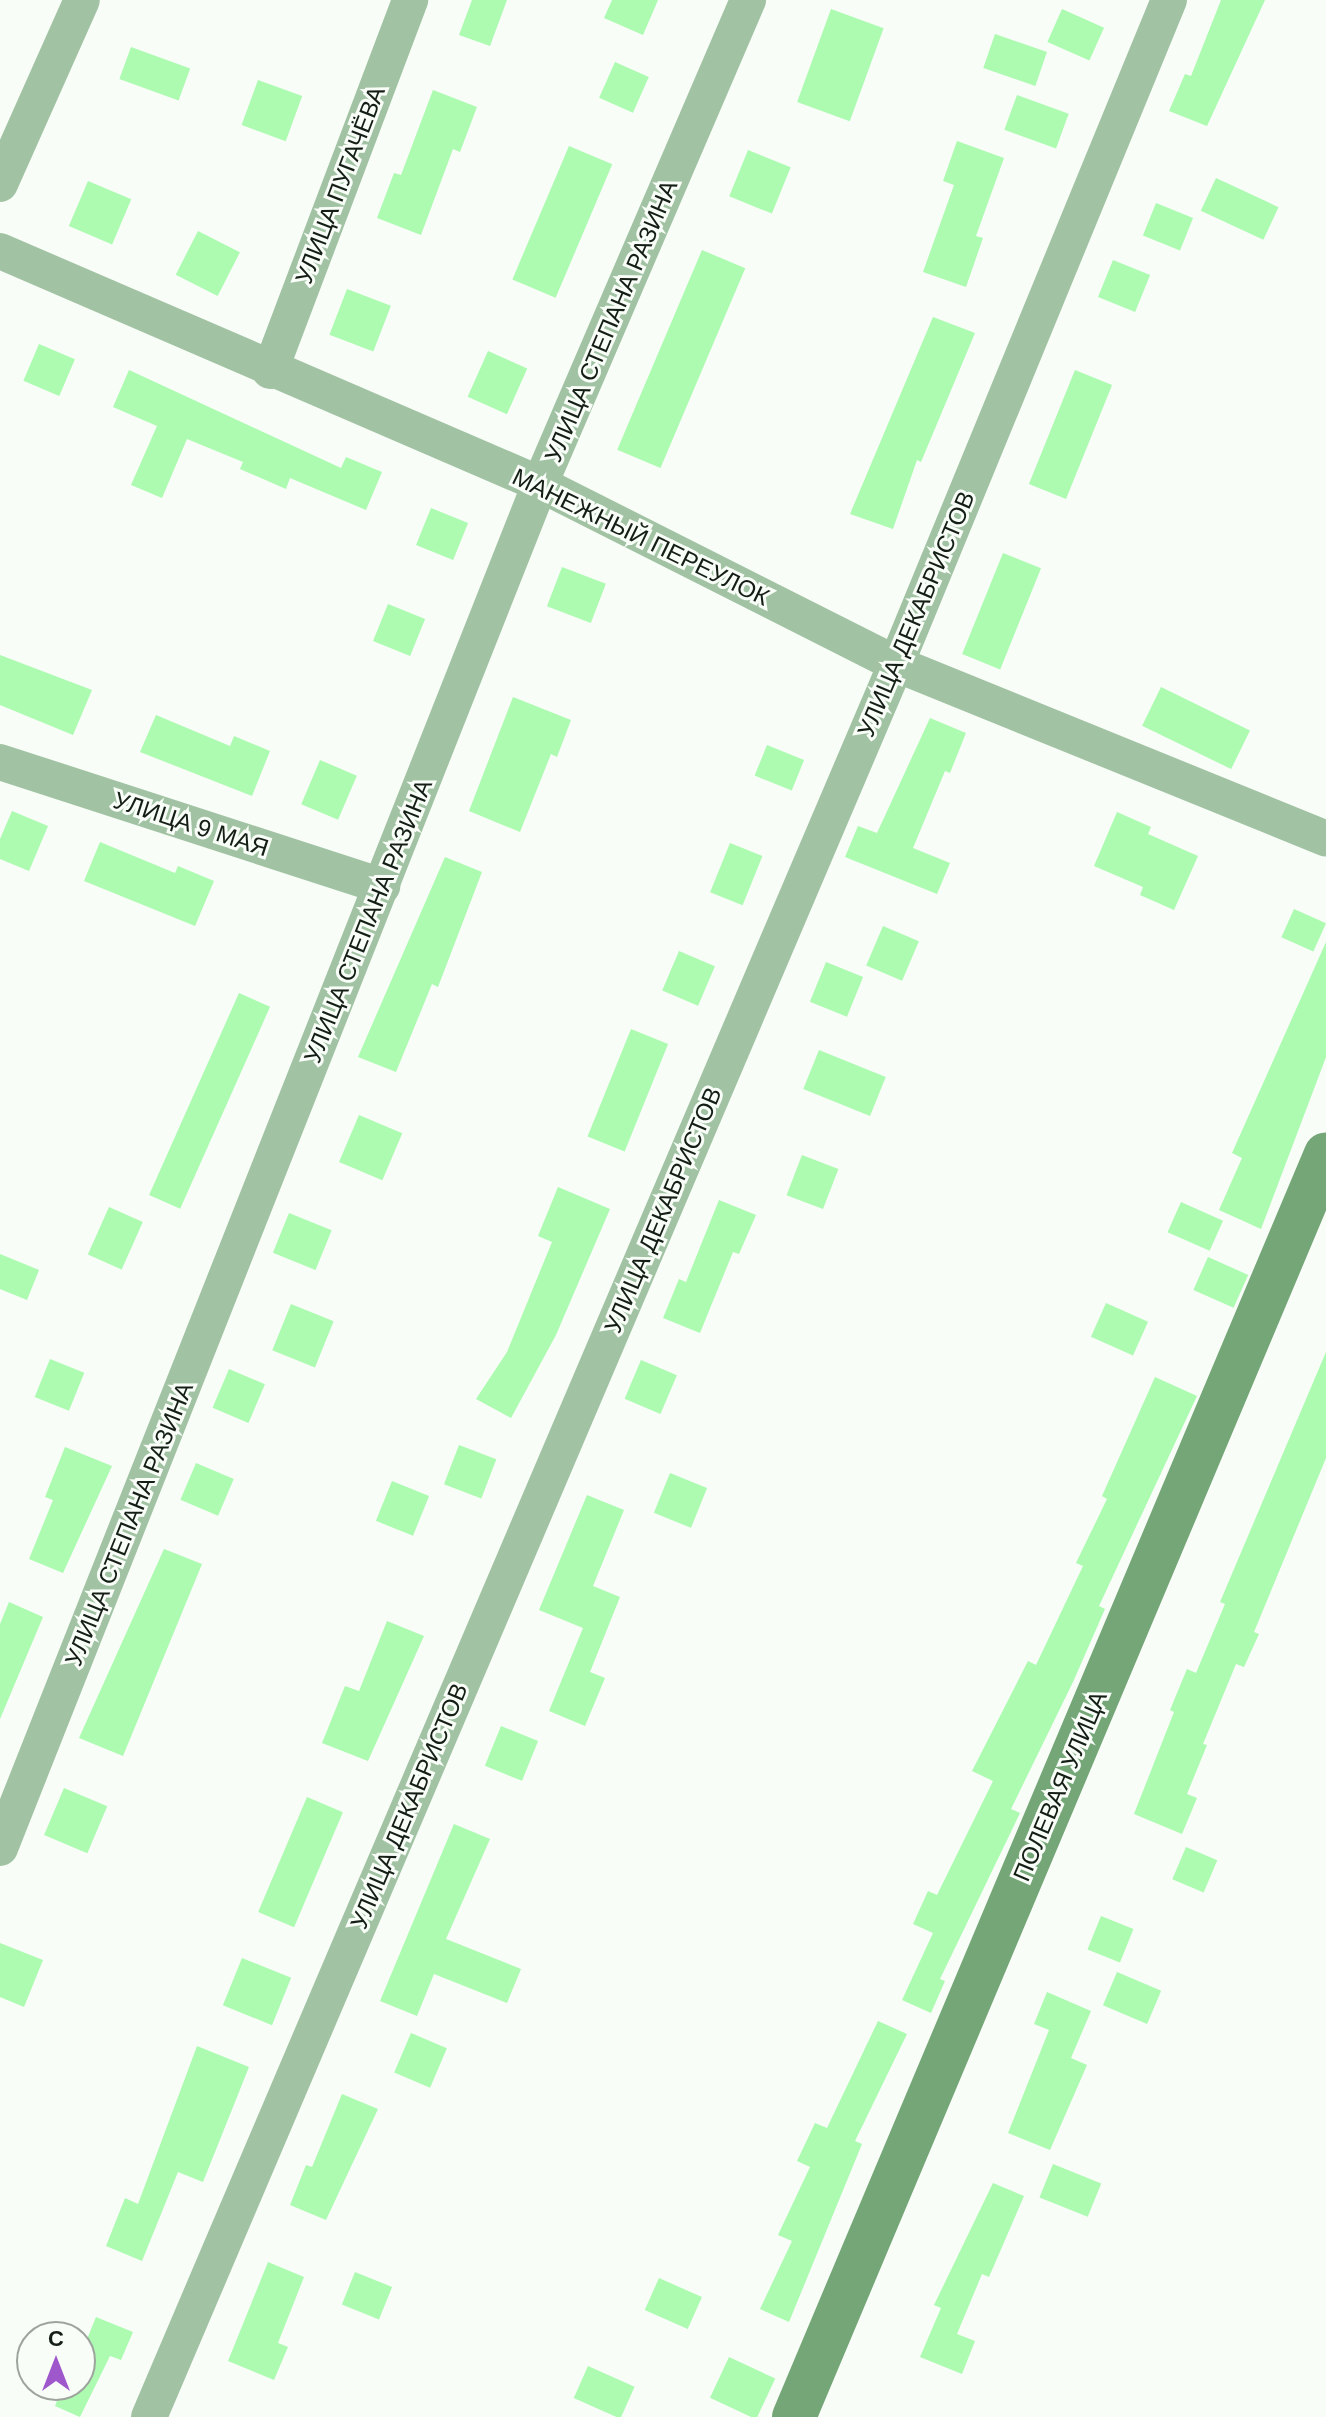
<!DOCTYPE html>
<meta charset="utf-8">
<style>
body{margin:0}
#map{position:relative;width:1326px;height:2417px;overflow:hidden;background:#f8fdf8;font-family:Arial,sans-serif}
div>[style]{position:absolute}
.building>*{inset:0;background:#acfbb0;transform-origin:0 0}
.street>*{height:36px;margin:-18px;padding:0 18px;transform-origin:18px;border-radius:18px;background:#a2c3a3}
.secondary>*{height:44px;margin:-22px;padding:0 22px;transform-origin:22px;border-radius:22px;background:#75a677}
span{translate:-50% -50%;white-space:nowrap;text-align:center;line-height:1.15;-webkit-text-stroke:6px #f8fdf8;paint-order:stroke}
.street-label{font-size:24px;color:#141e15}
.north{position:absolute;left:16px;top:2321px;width:80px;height:80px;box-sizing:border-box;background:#f8fdf8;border:2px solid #9da49d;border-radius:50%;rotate:0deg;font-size:22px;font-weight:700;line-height:32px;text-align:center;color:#141e15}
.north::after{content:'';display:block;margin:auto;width:28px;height:36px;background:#9f58cc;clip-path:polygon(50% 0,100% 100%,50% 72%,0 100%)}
</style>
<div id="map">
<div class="building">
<div style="clip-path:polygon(472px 0,507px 0,490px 46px,459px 35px)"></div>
<div style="clip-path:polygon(612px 0,658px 0,643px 35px,604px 18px)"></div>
<div style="clip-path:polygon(1221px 0,1265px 0,1207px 126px,1169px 111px,1185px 74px,1191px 76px)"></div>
<div style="left:831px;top:9px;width:56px;height:99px;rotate:20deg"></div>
<div style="left:1062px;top:9px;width:46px;height:36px;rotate:24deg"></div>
<div style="left:995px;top:34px;width:55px;height:36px;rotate:19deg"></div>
<div style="left:131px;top:47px;width:63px;height:34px;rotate:20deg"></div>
<div style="left:615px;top:62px;width:37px;height:39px;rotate:24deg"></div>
<div style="left:258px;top:80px;width:47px;height:48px;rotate:20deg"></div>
<div style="clip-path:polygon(433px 90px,477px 107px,460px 152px,453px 149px,421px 235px,377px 218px,394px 173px,401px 175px)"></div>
<div style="left:1017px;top:95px;width:55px;height:37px;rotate:20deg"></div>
<div style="clip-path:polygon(957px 141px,1004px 158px,976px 236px,983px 238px,966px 287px,923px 272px,954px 185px,943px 181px)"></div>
<div style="left:569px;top:146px;width:47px;height:145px;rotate:23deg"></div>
<div style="left:748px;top:150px;width:46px;height:50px;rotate:22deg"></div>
<div style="left:1216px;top:178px;width:69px;height:36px;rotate:25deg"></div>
<div style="left:88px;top:181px;width:47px;height:49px;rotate:23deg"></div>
<div style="left:1156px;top:203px;width:40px;height:35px;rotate:22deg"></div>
<div style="left:198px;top:231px;width:47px;height:49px;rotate:27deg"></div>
<div style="left:702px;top:250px;width:47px;height:217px;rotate:23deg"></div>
<div style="left:1113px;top:260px;width:40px;height:40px;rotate:22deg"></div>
<div style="left:347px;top:289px;width:47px;height:49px;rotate:21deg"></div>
<div style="clip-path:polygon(933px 317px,975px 333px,921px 462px,917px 460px,893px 529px,850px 514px)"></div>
<div style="left:39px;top:344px;width:39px;height:40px;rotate:23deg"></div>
<div style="left:488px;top:351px;width:43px;height:50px;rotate:24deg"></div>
<div style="clip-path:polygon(129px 370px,341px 468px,346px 457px,382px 472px,366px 510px,290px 478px,286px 489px,240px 469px,243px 462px,187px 439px,162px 498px,131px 485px,157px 426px,113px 407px)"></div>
<div style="left:1075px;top:370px;width:40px;height:123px;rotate:22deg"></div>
<div style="left:431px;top:508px;width:40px;height:40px;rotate:22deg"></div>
<div style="left:1003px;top:553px;width:41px;height:109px;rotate:22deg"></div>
<div style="left:562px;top:567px;width:47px;height:42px;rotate:21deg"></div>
<div style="left:388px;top:604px;width:40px;height:40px;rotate:22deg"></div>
<div style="clip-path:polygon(0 655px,92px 690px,73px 735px,0 705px)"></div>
<div style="left:1161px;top:687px;width:99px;height:43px;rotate:26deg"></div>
<div style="clip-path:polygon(513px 697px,571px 720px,557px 757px,551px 754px,520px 832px,469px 811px)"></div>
<div style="clip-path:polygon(156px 715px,230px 746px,234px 736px,270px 751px,252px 796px,140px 752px)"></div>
<div style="clip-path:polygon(930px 718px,966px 733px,950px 773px,945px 771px,913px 848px,950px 863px,937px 894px,845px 857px,858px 826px,877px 833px)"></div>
<div style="left:767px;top:745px;width:40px;height:33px;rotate:22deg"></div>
<div style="left:320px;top:760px;width:40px;height:48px;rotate:23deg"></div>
<div style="clip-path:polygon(12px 811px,48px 826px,29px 871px,0 859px,0 839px)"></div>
<div style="clip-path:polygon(1117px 812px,1151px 827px,1148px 834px,1198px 856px,1174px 910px,1140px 895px,1143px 887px,1094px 866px)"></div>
<div style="clip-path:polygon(100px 842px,175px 873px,178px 866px,214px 881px,195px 926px,84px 881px)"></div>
<div style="left:730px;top:843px;width:35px;height:53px;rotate:22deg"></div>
<div style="clip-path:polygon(445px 857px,482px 872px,438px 987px,432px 984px,396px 1072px,358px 1057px)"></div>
<div style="left:1294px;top:909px;width:35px;height:31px;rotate:24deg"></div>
<div style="left:883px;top:926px;width:39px;height:43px;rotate:23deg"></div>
<div style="clip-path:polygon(1326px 942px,1326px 1057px,1261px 1229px,1219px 1210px,1242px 1158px,1232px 1153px)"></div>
<div style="left:679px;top:951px;width:39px;height:43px;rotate:23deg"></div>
<div style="left:826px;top:962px;width:40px;height:43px;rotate:22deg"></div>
<div style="left:239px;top:993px;width:34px;height:221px;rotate:24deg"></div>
<div style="left:631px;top:1029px;width:40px;height:116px;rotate:22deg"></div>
<div style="left:819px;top:1050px;width:72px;height:42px;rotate:22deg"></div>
<div style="left:359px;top:1115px;width:47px;height:51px;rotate:23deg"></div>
<div style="left:802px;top:1155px;width:39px;height:43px;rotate:21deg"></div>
<div style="clip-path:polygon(558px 1187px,610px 1209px,556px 1335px,511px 1418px,476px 1399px,507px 1352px,552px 1242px,538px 1236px)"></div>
<div style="clip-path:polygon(719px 1200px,756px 1215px,739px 1254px,733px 1252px,700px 1333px,663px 1318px,679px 1279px,686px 1282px)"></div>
<div style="left:1181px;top:1202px;width:46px;height:33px;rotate:24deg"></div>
<div style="left:109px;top:1207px;width:37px;height:52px;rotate:24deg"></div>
<div style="left:289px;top:1213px;width:46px;height:43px;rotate:22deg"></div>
<div style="clip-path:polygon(0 1254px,39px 1270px,27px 1300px,0 1289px)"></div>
<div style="left:1208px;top:1257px;width:44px;height:36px;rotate:24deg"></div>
<div style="left:1106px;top:1303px;width:46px;height:37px;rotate:24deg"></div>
<div style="left:291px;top:1304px;width:46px;height:50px;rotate:22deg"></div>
<div style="clip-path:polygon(1326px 1352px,1326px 1458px,1254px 1632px,1259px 1634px,1244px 1667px,1236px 1664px,1203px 1744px,1207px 1745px,1187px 1794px,1197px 1798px,1182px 1834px,1134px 1814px,1174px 1712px,1170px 1710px,1187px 1669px,1196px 1673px,1225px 1604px,1220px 1602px)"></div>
<div style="left:50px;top:1359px;width:37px;height:41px;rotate:22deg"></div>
<div style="left:641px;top:1360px;width:39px;height:42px;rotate:23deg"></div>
<div style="left:229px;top:1369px;width:39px;height:42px;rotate:23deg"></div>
<div style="clip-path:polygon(1155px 1377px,1197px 1396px,1099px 1606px,1105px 1609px,1073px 1682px,1011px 1809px,1020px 1813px,940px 1979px,945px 1981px,931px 2013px,902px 2000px,933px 1933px,913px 1924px,928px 1891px,937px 1895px,993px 1781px,972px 1771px,1028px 1661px,1036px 1665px,1083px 1566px,1076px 1563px,1107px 1499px,1102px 1496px)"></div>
<div style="left:459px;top:1445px;width:40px;height:42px;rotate:21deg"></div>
<div style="clip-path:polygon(65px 1447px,112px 1466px,63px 1573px,29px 1559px,53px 1500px,45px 1497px)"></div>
<div style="left:196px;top:1463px;width:41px;height:40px;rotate:23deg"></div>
<div style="left:670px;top:1473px;width:40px;height:43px;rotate:22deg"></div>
<div style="left:392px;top:1481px;width:40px;height:43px;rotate:22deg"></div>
<div style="clip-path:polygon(587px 1495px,624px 1510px,593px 1586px,620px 1597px,590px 1672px,605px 1678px,585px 1726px,549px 1711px,583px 1628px,539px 1610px)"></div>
<div style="clip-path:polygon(164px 1549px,202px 1564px,123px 1756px,79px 1738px)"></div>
<div style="clip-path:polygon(9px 1602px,43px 1617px,0 1719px,0 1624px)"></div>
<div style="clip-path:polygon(387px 1621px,424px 1636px,368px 1761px,322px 1743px,345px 1686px,359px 1691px)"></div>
<div style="left:501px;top:1726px;width:40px;height:43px;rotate:22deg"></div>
<div style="left:64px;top:1788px;width:47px;height:51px;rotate:23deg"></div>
<div style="left:307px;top:1797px;width:39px;height:125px;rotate:23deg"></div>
<div style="clip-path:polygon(454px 1824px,490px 1839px,446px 1939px,521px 1969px,507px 2003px,434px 1974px,417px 2016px,380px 2001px)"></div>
<div style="left:1186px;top:1847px;width:34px;height:35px;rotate:23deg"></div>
<div style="left:1101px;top:1916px;width:35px;height:36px;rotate:22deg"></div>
<div style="clip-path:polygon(0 1943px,43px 1960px,24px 2007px,0 1997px)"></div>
<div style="left:242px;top:1958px;width:53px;height:51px;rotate:22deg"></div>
<div style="left:1117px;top:1972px;width:48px;height:36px;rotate:23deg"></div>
<div style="clip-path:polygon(1047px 1992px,1091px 2011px,1071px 2058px,1087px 2065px,1050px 2150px,1008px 2133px,1049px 2030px,1034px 2024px)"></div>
<div style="clip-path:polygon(878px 2021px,907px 2034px,855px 2141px,862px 2144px,789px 2322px,760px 2309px,792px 2241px,778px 2235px,810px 2167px,797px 2161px,815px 2123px,827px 2128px)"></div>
<div style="left:411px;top:2033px;width:39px;height:43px;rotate:23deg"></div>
<div style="clip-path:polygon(197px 2046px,249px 2067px,203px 2182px,178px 2172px,142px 2261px,106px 2246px,125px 2198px,138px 2204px)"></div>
<div style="clip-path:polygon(342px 2094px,378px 2109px,326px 2220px,290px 2205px,306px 2165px,312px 2167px)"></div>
<div style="left:1053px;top:2164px;width:52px;height:36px;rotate:22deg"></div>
<div style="clip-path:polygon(993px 2183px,1024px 2196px,989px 2277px,982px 2274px,957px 2334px,975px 2341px,962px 2374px,920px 2357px,941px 2308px,934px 2305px)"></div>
<div style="clip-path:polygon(268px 2262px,304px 2277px,278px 2343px,288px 2347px,274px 2380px,228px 2361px)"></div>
<div style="left:355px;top:2272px;width:40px;height:35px;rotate:22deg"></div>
<div style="left:659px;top:2278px;width:47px;height:35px;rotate:24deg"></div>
<div style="clip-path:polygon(96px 2317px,133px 2332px,121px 2360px,110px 2356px,80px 2417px,55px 2406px,63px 2385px,80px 2385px,80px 2356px)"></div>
<div style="left:729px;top:2357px;width:51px;height:45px;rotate:25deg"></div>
<div style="left:588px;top:2366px;width:51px;height:35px;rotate:24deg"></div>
</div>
<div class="street">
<div style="left:0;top:184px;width:201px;rotate:-66deg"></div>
<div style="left:0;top:251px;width:588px;rotate:23.34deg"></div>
<div style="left:540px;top:484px;width:399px;rotate:26.8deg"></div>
<div style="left:896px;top:664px;width:464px;rotate:22.1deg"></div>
<div style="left:270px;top:371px;width:397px;rotate:-69.3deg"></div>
<div style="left:0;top:762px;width:402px;rotate:18deg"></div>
<div style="left:0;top:1848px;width:1467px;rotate:-68.4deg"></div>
<div style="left:540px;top:484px;width:527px;rotate:-66.74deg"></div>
<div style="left:149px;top:2417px;width:1906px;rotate:-66.92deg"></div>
<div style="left:896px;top:664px;width:718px;rotate:-67.65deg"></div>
</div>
<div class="secondary">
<div style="left:794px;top:2417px;width:1370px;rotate:-67.16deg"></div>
</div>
<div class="street-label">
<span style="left:340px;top:185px;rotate:-69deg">УЛИЦА ПУГАЧЁВА</span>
<span style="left:611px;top:321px;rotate:-67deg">УЛИЦА СТЕПАНА РАЗИНА</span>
<span style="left:641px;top:537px;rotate:26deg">МАНЕЖНЫЙ ПЕРЕУЛОК</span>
<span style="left:916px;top:614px;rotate:-67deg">УЛИЦА ДЕКАБРИСТОВ</span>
<span style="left:191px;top:824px;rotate:18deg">УЛИЦА 9 МАЯ</span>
<span style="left:368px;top:921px;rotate:-68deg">УЛИЦА СТЕПАНА РАЗИНА</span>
<span style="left:663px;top:1210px;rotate:-67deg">УЛИЦА ДЕКАБРИСТОВ</span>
<span style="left:129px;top:1524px;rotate:-68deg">УЛИЦА СТЕПАНА РАЗИНА</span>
<span style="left:1060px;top:1786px;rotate:-67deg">ПОЛЕВАЯ УЛИЦА</span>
<span style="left:409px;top:1806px;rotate:-67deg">УЛИЦА ДЕКАБРИСТОВ</span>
</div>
<div class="north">С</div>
</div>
